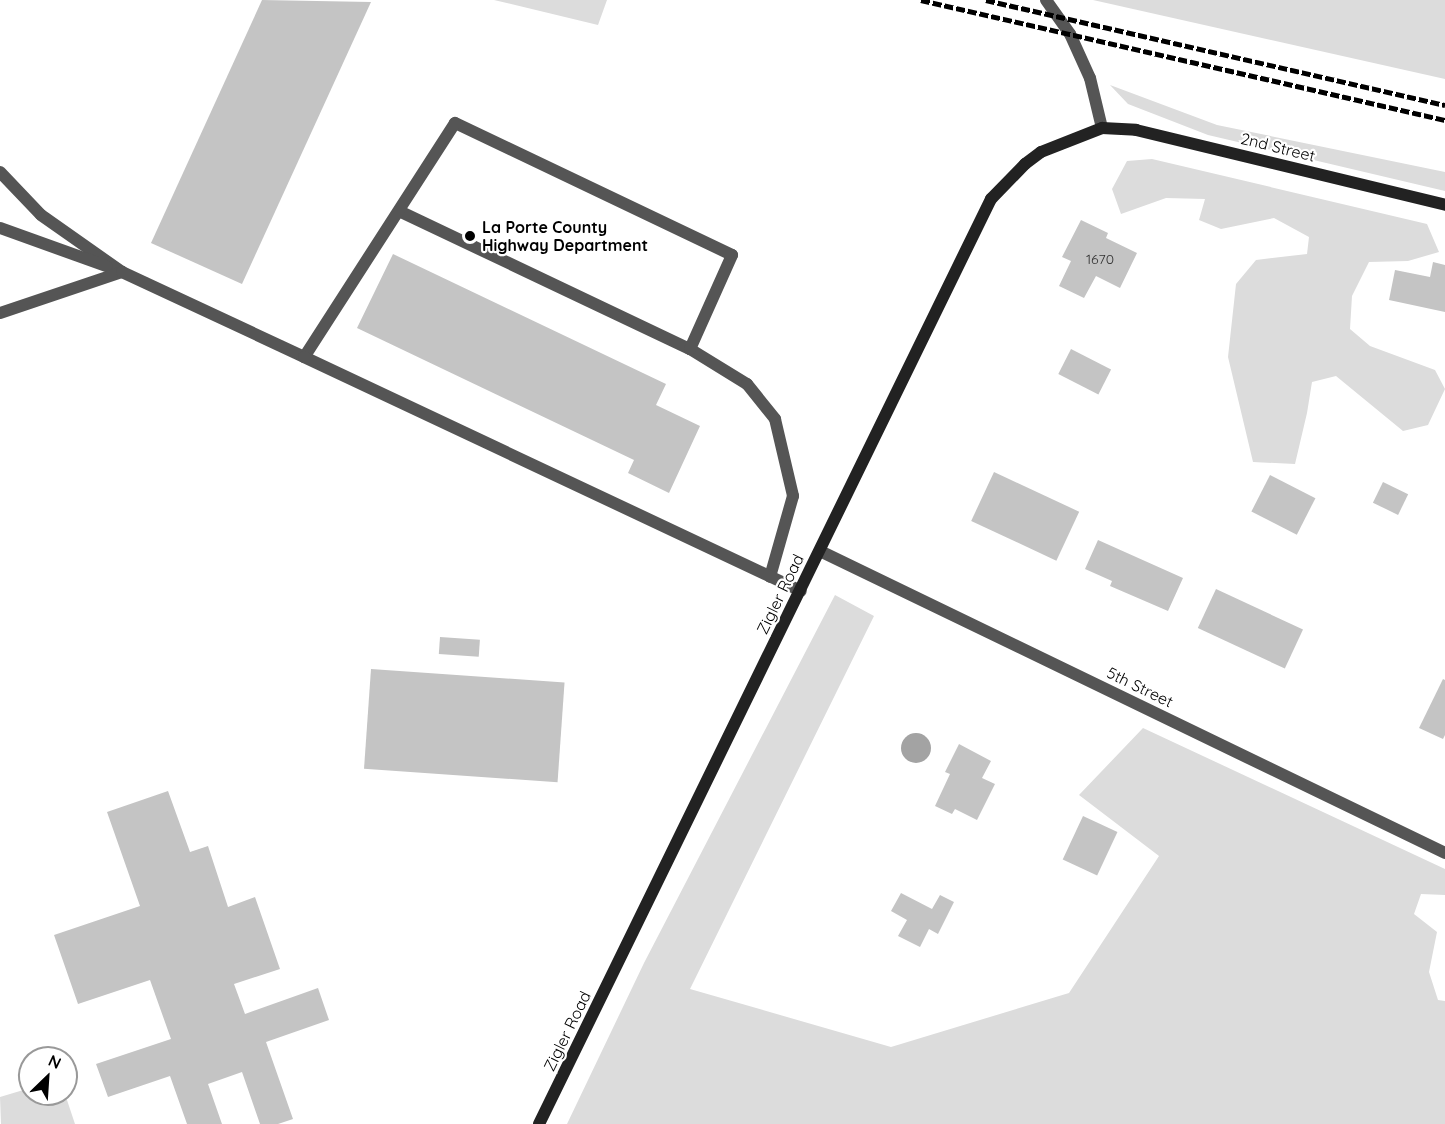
<!DOCTYPE html>
<style>
body{margin:0}
#map{position:relative;width:1445px;height:1124px;overflow:hidden;background:#fff;font-family:Quicksand,sans-serif}
div>[style]{position:absolute}
.green>*{inset:0;background:#dcdcdc}
.water>*{inset:0;background:#a3a3a3}
.round{border-radius:50%}
.building>*{inset:0;background:#c4c4c4;transform-origin:0 0}
.lane>*{height:12px;margin:-6px;padding:0 6px;transform-origin:6px;border-radius:6px;background:#555}
.street>*{height:12px;margin:-6px;padding:0 6px;transform-origin:6px;border-radius:6px;background:#555}
.secondary>*{height:12px;margin:-6px;padding:0 6px;transform-origin:6px;border-radius:6px;background:#222}
.rail>*{height:4.5px;margin-top:-2.25px;transform-origin:0;background:repeating-linear-gradient(90deg,#000 0 9px,transparent 0 12px)}
.dots>*{width:16px;height:16px;translate:-50% -50%;box-sizing:border-box;border:3px solid #fff;border-radius:50%}
span{translate:-50% -50%;white-space:nowrap;text-align:center;line-height:1.15;-webkit-text-stroke:4.5px #fff;paint-order:stroke}
.number-label{font-size:14px;color:#313131}
.number-label span{-webkit-text-stroke-width:0}
.street-label{font-size:16px;color:#000}
.poi-label{font-size:16px;color:#000;font-weight:700}
.left{translate:0 -50%;text-align:left}
.north{position:absolute;left:18px;top:1046px;width:60px;height:60px;box-sizing:border-box;background:#fff;border:2px solid #999;border-radius:50%;rotate:25deg;font-size:16px;font-weight:700;line-height:24px;text-align:center;color:#000}
.north::after{content:'';display:block;margin:auto;width:21px;height:27px;background:#000;clip-path:polygon(50% 0,100% 100%,50% 72%,0 100%)}
</style>
<div id="map">
<div class="green">
<div style="clip-path:polygon(494px 0,607px 0,598px 25px)"></div>
<div style="clip-path:polygon(1093px 0,1445px 0,1445px 79px)"></div>
<div style="clip-path:polygon(1110px 85px,1217px 125px,1445px 172px,1445px 191px,1208px 135px,1128px 104px)"></div>
<div style="clip-path:polygon(1152px 159px,1427px 224px,1439px 252px,1408px 261px,1369px 262px,1352px 296px,1350px 329px,1370px 346px,1435px 370px,1445px 389px,1428px 425px,1403px 431px,1336px 376px,1312px 382px,1307px 413px,1295px 464px,1253px 462px,1228px 357px,1236px 284px,1256px 260px,1307px 254px,1309px 237px,1274px 218px,1221px 229px,1199px 220px,1205px 199px,1166px 198px,1121px 214px,1112px 189px,1127px 161px)"></div>
<div style="clip-path:polygon(835px 595px,874px 616px,690px 989px,891px 1047px,1069px 993px,1159px 856px,1079px 795px,1143px 728px,1445px 869px,1445px 895px,1421px 894px,1414px 914px,1437px 932px,1429px 972px,1438px 1000px,1445px 1001px,1445px 1124px,567px 1124px,644px 963px)"></div>
<div style="clip-path:polygon(30px 1088px,30px 1094px,65px 1094px,75px 1124px,1px 1124px,0 1097px)"></div>
</div>
<div class="water">
<div class="round" style="left:901px;top:733px;width:30px;height:30px"></div>
</div>
<div class="building">
<div style="clip-path:polygon(262px 0,371px 2px,242px 284px,151px 243px)"></div>
<div style="clip-path:polygon(1081px 220px,1108px 233px,1106px 238px,1137px 253px,1120px 288px,1096px 276px,1084px 298px,1059px 286px,1071px 261px,1062px 257px)"></div>
<div style="clip-path:polygon(393px 254px,666px 384px,656px 405px,700px 426px,669px 493px,628px 473px,634px 460px,357px 328px)"></div>
<div style="clip-path:polygon(1433px 262px,1445px 265px,1445px 312px,1389px 300px,1395px 270px,1430px 277px)"></div>
<div style="left:1071px;top:349px;width:45px;height:28px;rotate:27deg"></div>
<div style="left:994px;top:472px;width:94px;height:54px;rotate:25deg"></div>
<div style="left:1270px;top:475px;width:51px;height:41px;rotate:27deg"></div>
<div style="left:1383px;top:482px;width:28px;height:23px;rotate:26deg"></div>
<div style="clip-path:polygon(1098px 540px,1183px 578px,1168px 611px,1110px 586px,1112px 581px,1085px 569px)"></div>
<div style="left:1216px;top:589px;width:96px;height:43px;rotate:25deg"></div>
<div style="left:440px;top:637px;width:40px;height:17px;rotate:4deg"></div>
<div style="left:371px;top:669px;width:194px;height:100px;rotate:4deg"></div>
<div style="clip-path:polygon(1443px 679px,1445px 680px,1445px 735px,1443px 739px,1419px 728px)"></div>
<div style="clip-path:polygon(959px 744px,991px 761px,982px 778px,995px 784px,977px 820px,955px 809px,952px 814px,935px 806px,950px 774px,945px 772px)"></div>
<div style="clip-path:polygon(168px 791px,190px 852px,208px 846px,228px 907px,255px 897px,280px 969px,234px 984px,245px 1014px,318px 988px,329px 1020px,266px 1042px,293px 1119px,278px 1124px,260px 1124px,242px 1072px,208px 1084px,222px 1124px,187px 1124px,170px 1076px,108px 1097px,96px 1064px,171px 1039px,150px 980px,78px 1004px,54px 935px,140px 906px,107px 812px)"></div>
<div style="left:1083px;top:816px;width:38px;height:48px;rotate:25deg"></div>
<div style="clip-path:polygon(901px 893px,932px 909px,940px 895px,954px 902px,938px 934px,929px 929px,920px 947px,898px 936px,907px 920px,891px 911px)"></div>
</div>
<div class="lane">
<div style="left:0;top:172px;width:59px;rotate:46.4deg"></div>
<div style="left:41px;top:215px;width:99px;rotate:35.1deg"></div>
<div style="left:399px;top:211px;width:322px;rotate:25.4deg"></div>
<div style="left:690px;top:349px;width:67px;rotate:31.6deg"></div>
<div style="left:747px;top:384px;width:45px;rotate:51.3deg"></div>
<div style="left:775px;top:419px;width:79px;rotate:76.8deg"></div>
<div style="left:793px;top:496px;width:84px;rotate:105.9deg"></div>
<div style="left:0;top:228px;width:113px;rotate:19.7deg"></div>
<div style="left:0;top:313px;width:129px;rotate:-18.6deg"></div>
<div style="left:122px;top:272px;width:201px;rotate:25deg"></div>
<div style="left:690px;top:349px;width:103px;rotate:-65.9deg"></div>
<div style="left:732px;top:255px;width:307px;rotate:-154.5deg"></div>
<div style="left:455px;top:123px;width:278px;rotate:122.8deg"></div>
<div style="left:304px;top:357px;width:549px;rotate:25.21deg"></div>
</div>
<div class="street">
<div style="left:1046px;top:0;width:42px;rotate:54.8deg"></div>
<div style="left:1070px;top:34px;width:48px;rotate:65.6deg"></div>
<div style="left:1090px;top:78px;width:51px;rotate:76.5deg"></div>
<div style="left:820px;top:551px;width:694px;rotate:25.79deg"></div>
</div>
<div class="secondary">
<div style="left:539px;top:1124px;width:1030px;rotate:-63.96deg"></div>
<div style="left:991px;top:199px;width:49px;rotate:-45.8deg"></div>
<div style="left:1025px;top:164px;width:20px;rotate:-37deg"></div>
<div style="left:1041px;top:152px;width:66px;rotate:-21.5deg"></div>
<div style="left:1102px;top:128px;width:34px;rotate:3deg"></div>
<div style="left:1136px;top:130px;width:318px;rotate:13.6deg"></div>
</div>
<div class="rail">
<div style="left:921px;top:0;width:538px;rotate:12.9deg"></div>
<div style="left:986px;top:0;width:471px;rotate:12.9deg"></div>
</div>
<div class="dots">
<div style="left:470px;top:236px;background:#000"></div>
</div>
<div class="number-label">
<span style="left:1100px;top:259px">1670</span>
</div>
<div class="street-label">
<span style="left:1278px;top:147px;rotate:14deg">2nd Street</span>
<span style="left:780px;top:594px;rotate:-64deg">Zigler Road</span>
<span style="left:1140px;top:687px;rotate:26deg">5th Street</span>
<span style="left:567px;top:1031px;rotate:-64deg">Zigler Road</span>
</div>
<div class="poi-label">
<span class="left" style="left:482px;top:236px">La Porte County<br>Highway Department</span>
</div>
<div class="north">N</div>
</div>
